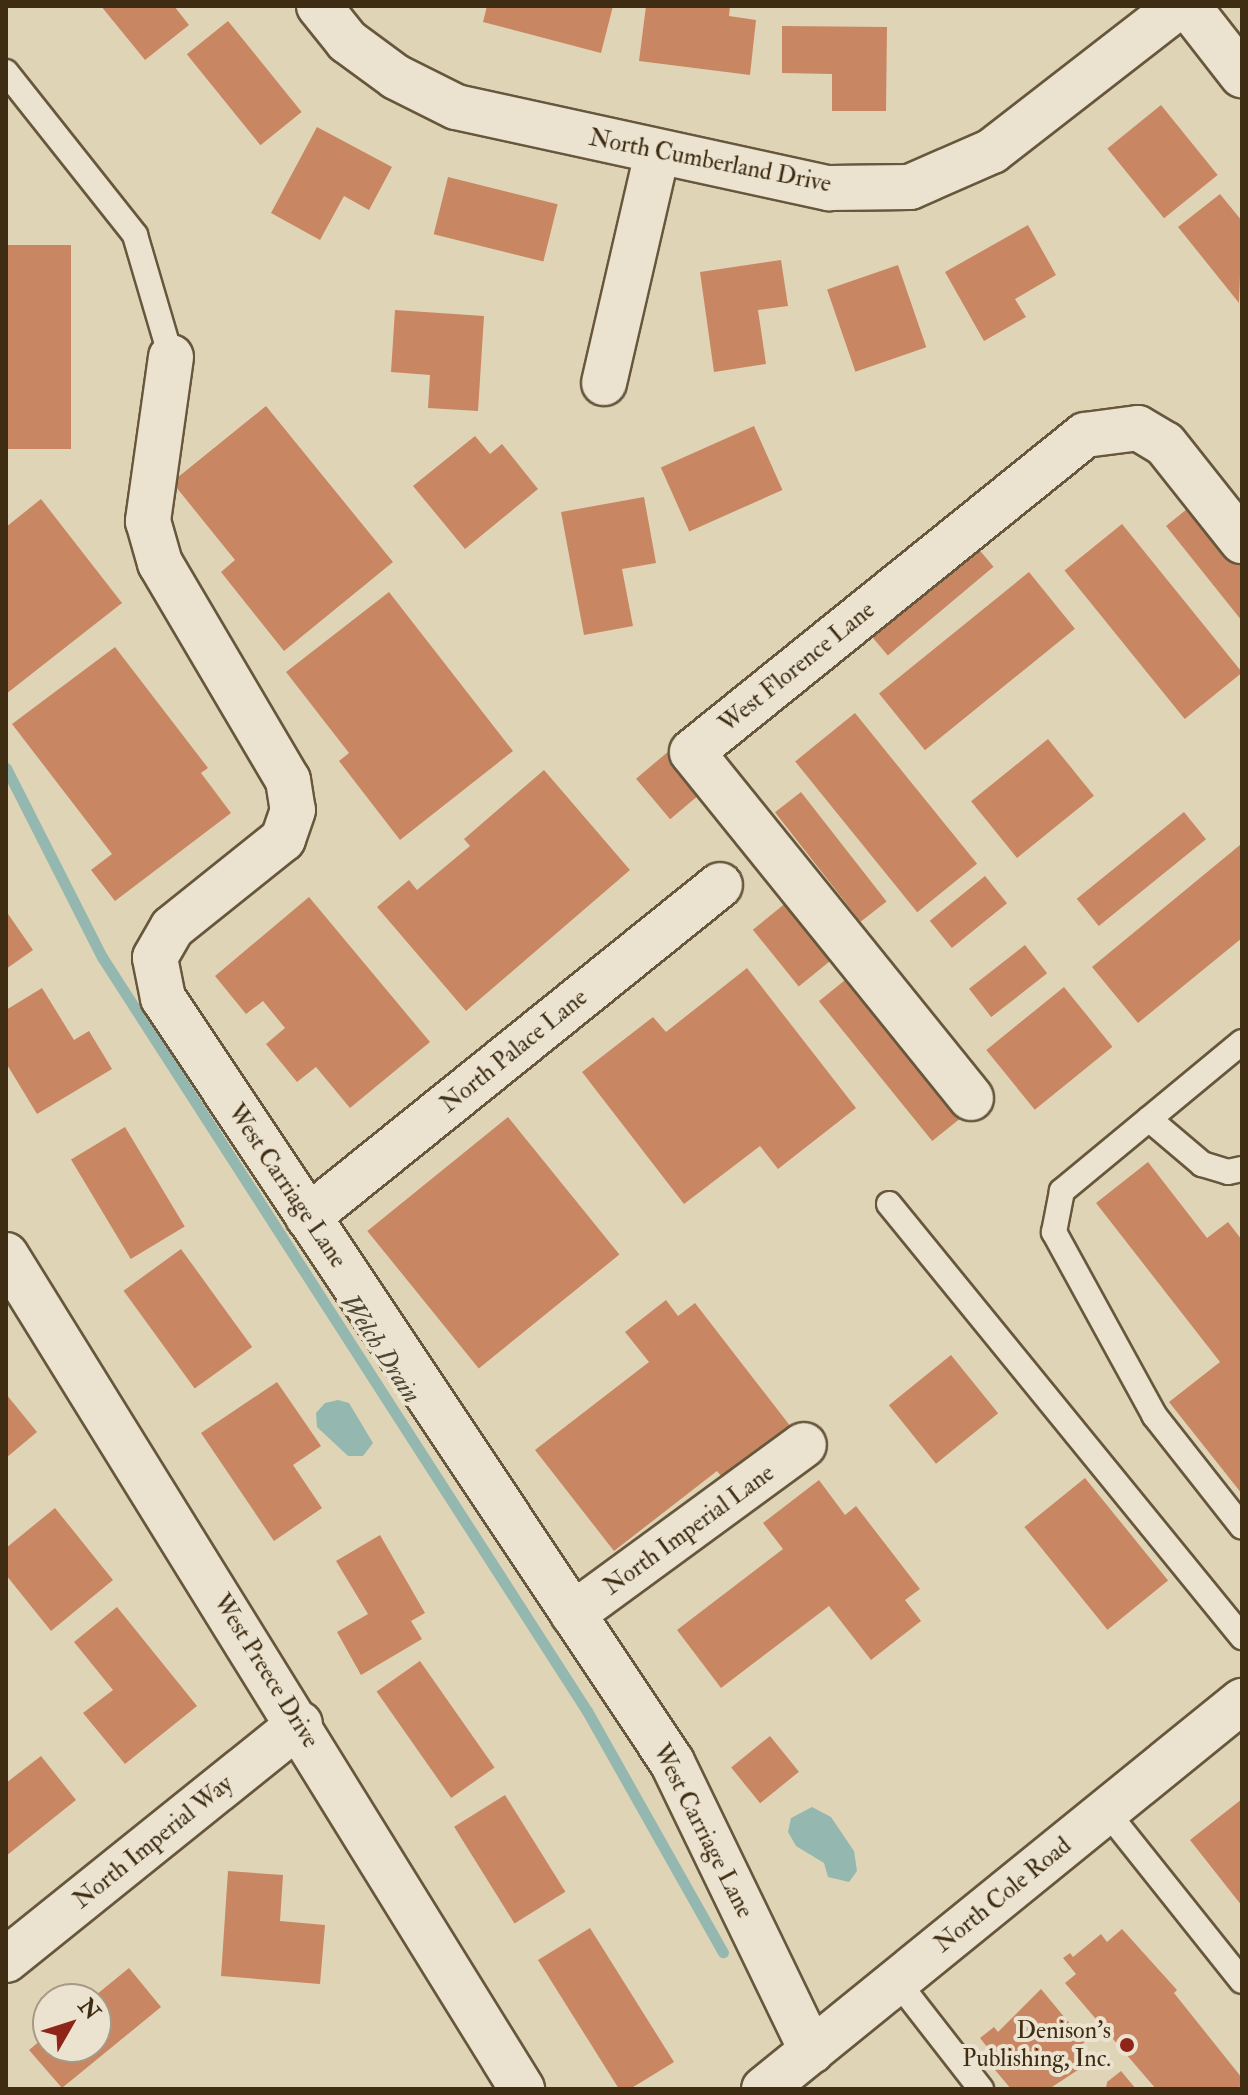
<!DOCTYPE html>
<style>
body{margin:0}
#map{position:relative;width:1248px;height:2095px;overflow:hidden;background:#e0d4b7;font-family:"IM FELL Double Pica",serif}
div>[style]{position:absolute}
.water>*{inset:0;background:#94b8b0}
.stream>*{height:11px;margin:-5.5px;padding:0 5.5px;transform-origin:5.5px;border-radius:5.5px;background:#94b8b0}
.building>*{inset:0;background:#c88762;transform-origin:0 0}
.roads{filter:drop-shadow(2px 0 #67573c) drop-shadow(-2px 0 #67573c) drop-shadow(0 2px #67573c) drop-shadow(0 -2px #67573c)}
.service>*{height:24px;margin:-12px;padding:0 12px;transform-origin:12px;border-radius:12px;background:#ebe3d0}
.minor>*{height:44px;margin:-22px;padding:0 22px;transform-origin:22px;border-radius:22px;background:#ebe3d0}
.secondary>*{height:44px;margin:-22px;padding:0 22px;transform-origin:22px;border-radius:22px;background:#ebe3d0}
.dots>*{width:22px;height:22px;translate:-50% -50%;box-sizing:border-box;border:4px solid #ebe3d0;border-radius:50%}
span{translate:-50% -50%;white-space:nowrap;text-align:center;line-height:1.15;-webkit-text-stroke:8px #ebe3d0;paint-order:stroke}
.street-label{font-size:24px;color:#3f2d13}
.poi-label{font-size:24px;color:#3f2d13}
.right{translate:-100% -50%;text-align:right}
.water-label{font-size:26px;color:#504932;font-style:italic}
.frame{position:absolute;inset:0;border:8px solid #3f2d13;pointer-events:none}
.north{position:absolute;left:32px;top:1983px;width:80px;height:80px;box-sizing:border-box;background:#ebe3d0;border:2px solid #a69a84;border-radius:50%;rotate:51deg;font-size:22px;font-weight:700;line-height:32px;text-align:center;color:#3f2d13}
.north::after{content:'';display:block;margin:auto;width:28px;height:36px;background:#8f2418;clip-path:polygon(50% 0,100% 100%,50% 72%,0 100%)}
</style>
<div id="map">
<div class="water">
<div style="clip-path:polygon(338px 1400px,349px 1403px,373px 1443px,363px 1456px,348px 1456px,317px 1427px,316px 1413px,325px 1403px)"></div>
<div style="clip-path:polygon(812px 1807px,831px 1817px,854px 1851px,857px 1871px,849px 1882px,828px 1877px,824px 1863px,796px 1846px,788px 1832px,791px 1818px)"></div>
</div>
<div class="stream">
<div style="left:6px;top:768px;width:212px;rotate:63.1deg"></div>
<div style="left:102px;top:957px;width:897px;rotate:57.25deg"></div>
<div style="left:587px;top:1711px;width:277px;rotate:60.6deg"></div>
</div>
<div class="building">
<div style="clip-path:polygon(101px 6px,174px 6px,189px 25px,145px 60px)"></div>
<div style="clip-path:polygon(487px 6px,613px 6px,601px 53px,483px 22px)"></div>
<div style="clip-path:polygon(646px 6px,730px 6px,729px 16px,756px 20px,750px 75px,639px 61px)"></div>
<div style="left:228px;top:21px;width:117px;height:53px;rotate:51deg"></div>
<div style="clip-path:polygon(782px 26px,887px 27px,886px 111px,832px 111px,832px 74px,782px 73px)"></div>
<div style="left:1161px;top:105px;width:90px;height:69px;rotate:51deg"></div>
<div style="clip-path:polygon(317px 127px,392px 167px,369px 210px,344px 196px,320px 240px,271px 213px)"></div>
<div style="left:448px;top:177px;width:113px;height:59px;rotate:14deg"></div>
<div style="clip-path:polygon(1220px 194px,1242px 221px,1239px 303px,1178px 227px)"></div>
<div style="clip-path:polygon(1028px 225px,1056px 275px,1015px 299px,1026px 317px,984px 341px,945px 272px)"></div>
<div style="left:6px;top:245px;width:65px;height:204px"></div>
<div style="clip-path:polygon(781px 260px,788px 306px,758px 310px,766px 364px,714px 372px,700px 272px)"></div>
<div style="left:898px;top:265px;width:87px;height:75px;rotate:71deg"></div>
<div style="clip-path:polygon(395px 310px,484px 316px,478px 411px,428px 408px,430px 375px,391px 372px)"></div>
<div style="clip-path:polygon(266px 406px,393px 562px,284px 651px,221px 572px,235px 560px,172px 482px)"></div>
<div style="left:754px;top:426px;width:70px;height:102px;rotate:66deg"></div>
<div style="clip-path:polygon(475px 436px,490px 454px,502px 444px,538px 489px,465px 549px,413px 486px)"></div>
<div style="clip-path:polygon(644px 497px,656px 563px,622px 569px,633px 626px,584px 635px,561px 512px)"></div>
<div style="clip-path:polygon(41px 499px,122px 603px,6px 694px,6px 527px)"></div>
<div style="clip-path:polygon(1192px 505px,1242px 568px,1242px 621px,1166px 526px)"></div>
<div style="left:1122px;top:524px;width:191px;height:74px;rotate:51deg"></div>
<div style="left:971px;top:540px;width:35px;height:138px;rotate:50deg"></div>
<div style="left:1029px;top:572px;width:73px;height:193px;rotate:51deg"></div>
<div style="clip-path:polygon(389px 592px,513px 751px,400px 840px,339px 761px,349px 753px,286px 672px)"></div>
<div style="clip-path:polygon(115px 647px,208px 768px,201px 773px,231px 813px,115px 901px,91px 870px,112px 854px,12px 724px)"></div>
<div style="left:855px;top:713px;width:194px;height:77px;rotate:51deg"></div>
<div style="left:1048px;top:739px;width:73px;height:99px;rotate:51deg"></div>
<div style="left:669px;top:751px;width:53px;height:43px;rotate:50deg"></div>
<div style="clip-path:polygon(544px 770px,630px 870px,466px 1011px,377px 907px,409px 880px,417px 890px,470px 846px,464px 839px)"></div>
<div style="left:801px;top:792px;width:139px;height:33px;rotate:52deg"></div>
<div style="left:1184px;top:812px;width:35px;height:138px;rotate:51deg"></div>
<div style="clip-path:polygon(1240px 845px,1242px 938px,1138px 1023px,1092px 967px)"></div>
<div style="left:985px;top:876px;width:35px;height:71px;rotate:51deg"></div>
<div style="clip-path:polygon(309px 897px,430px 1042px,350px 1108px,316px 1067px,297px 1082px,266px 1044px,285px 1028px,263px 1001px,246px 1014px,215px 976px)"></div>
<div style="left:787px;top:902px;width:73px;height:44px;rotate:51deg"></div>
<div style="clip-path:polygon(6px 911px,33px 950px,6px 969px)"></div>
<div style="left:1025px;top:945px;width:36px;height:71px;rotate:52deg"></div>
<div style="clip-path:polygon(747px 968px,856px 1108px,778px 1169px,760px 1146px,684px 1204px,582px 1072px,653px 1017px,666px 1032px)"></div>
<div style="left:850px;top:976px;width:180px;height:40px;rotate:51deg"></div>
<div style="left:1064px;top:987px;width:77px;height:100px;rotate:51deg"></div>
<div style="clip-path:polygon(42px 988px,74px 1040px,89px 1031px,112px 1069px,37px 1114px,6px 1063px,6px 1010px)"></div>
<div style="left:508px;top:1117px;width:177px;height:181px;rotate:51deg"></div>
<div style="left:125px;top:1127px;width:116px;height:63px;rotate:59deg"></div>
<div style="clip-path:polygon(1148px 1162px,1207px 1238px,1228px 1222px,1242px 1240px,1242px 1494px,1169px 1402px,1220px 1362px,1096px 1203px)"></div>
<div style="left:181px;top:1249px;width:121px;height:71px;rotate:54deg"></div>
<div style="clip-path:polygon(666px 1300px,678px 1316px,695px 1303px,791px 1427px,724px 1480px,717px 1471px,614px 1551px,535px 1450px,649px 1362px,625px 1332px)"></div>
<div style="left:951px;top:1355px;width:75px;height:80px;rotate:51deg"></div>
<div style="clip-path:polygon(277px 1382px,321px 1446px,293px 1465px,322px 1508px,274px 1541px,201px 1433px)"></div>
<div style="clip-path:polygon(6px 1394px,37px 1432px,6px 1458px)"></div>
<div style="left:1085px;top:1478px;width:132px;height:78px;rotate:51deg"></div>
<div style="clip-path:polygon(819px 1480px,845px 1515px,856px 1506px,920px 1589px,905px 1600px,921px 1621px,871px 1660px,829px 1606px,721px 1688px,677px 1630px,783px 1549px,763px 1523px)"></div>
<div style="clip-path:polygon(55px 1508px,113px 1580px,51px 1631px,6px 1575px,6px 1548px)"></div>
<div style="clip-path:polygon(380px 1535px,425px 1613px,411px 1621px,422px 1639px,361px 1675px,337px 1632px,368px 1614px,336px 1561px)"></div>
<div style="clip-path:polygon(117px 1607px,197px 1706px,125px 1764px,83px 1713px,113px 1690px,74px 1642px)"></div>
<div style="left:420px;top:1661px;width:130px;height:53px;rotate:55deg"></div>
<div style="left:770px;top:1736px;width:46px;height:50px;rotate:51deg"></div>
<div style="clip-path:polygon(41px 1756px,76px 1800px,6px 1856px,6px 1783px)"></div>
<div style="left:505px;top:1795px;width:114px;height:60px;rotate:58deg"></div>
<div style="clip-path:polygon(1242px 1799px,1242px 1906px,1190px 1840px)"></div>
<div style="clip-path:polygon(228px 1871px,283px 1875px,280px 1921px,325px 1925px,320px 1984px,221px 1976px)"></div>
<div style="clip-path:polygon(590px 1928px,674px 2062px,630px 2089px,619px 2089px,538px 1960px)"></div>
<div style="clip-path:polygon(1122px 1929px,1177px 1990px,1174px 1993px,1242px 2078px,1239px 2089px,1156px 2089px,1065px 1983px,1076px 1974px,1063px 1958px,1070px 1953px,1073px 1957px,1101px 1934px,1107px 1942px)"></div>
<div style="clip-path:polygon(129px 1968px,161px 2007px,62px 2088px,29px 2050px,48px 2034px,48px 2047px,96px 2047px,96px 1999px,91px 1999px)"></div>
<div style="clip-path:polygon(1041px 1989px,1085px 2042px,1078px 2047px,1090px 2062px,1049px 2089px,1011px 2089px,985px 2058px,991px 2052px,980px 2038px,994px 2027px,998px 2032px)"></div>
<div style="clip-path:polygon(1121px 2071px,1136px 2089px,1106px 2089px,1107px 2082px)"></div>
</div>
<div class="roads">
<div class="service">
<div style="left:6px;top:72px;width:208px;rotate:51.6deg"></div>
<div style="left:135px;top:235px;width:127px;rotate:73.6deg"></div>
<div style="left:1242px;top:1042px;width:234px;rotate:140.4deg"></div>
<div style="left:1062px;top:1191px;width:42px;rotate:101deg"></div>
<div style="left:1054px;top:1232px;width:209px;rotate:61.3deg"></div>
<div style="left:1154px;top:1415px;width:142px;rotate:51.8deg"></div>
<div style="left:1149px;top:1119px;width:70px;rotate:40.3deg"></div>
<div style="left:1202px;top:1164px;width:27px;rotate:17deg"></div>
<div style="left:1228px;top:1172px;width:14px;rotate:-12deg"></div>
<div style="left:889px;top:1204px;width:559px;rotate:50.81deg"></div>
<div style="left:1107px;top:1812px;width:216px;rotate:51.4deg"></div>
<div style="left:897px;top:1981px;width:137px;rotate:52.1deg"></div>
</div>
<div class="minor">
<div style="left:319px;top:6px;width:45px;rotate:51.3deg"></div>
<div style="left:347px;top:41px;width:61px;rotate:36.3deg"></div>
<div style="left:396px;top:77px;width:67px;rotate:26.6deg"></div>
<div style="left:456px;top:107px;width:382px;rotate:12.3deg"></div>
<div style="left:829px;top:188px;width:81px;rotate:-0.7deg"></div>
<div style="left:910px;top:187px;width:90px;rotate:-23.7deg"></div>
<div style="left:992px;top:151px;width:237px;rotate:-37.8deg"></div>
<div style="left:1188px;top:6px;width:88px;rotate:52deg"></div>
<div style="left:171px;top:357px;width:166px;rotate:98deg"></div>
<div style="left:148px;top:521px;width:44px;rotate:74.1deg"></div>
<div style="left:160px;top:563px;width:252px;rotate:59.5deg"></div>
<div style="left:288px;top:780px;width:30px;rotate:81deg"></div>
<div style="left:293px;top:810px;width:31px;rotate:109deg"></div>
<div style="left:283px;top:839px;width:142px;rotate:141.3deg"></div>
<div style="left:172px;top:928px;width:34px;rotate:120deg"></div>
<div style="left:155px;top:958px;width:41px;rotate:78.7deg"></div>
<div style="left:163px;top:998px;width:918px;rotate:56.33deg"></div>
<div style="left:672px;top:1762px;width:321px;rotate:64.2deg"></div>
<div style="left:604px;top:383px;width:236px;rotate:-77deg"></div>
<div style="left:971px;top:1098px;width:444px;rotate:-128.9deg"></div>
<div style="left:692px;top:752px;width:505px;rotate:-38.89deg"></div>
<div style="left:1085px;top:435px;width:53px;rotate:-7.5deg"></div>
<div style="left:1138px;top:428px;width:31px;rotate:31deg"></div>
<div style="left:1165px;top:444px;width:124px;rotate:51.6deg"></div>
<div style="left:308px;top:1217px;width:529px;rotate:-38.86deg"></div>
<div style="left:6px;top:1255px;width:981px;rotate:58.25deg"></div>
<div style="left:573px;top:1614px;width:286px;rotate:-36.2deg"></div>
<div style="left:6px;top:1960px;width:377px;rotate:-38.8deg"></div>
</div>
<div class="secondary">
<div style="left:764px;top:2089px;width:616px;rotate:-39.07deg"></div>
</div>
</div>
<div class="dots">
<div style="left:1127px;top:2045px;background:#8f2418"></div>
</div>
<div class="street-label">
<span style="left:710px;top:161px;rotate:11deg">North Cumberland Drive</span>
<span style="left:797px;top:667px;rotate:-39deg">West Florence Lane</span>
<span style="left:514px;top:1051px;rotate:-39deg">North Palace Lane</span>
<span style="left:287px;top:1186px;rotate:56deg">West Carriage Lane</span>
<span style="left:689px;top:1530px;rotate:-36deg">North Imperial Lane</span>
<span style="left:266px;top:1671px;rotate:58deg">West Preece Drive</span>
<span style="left:703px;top:1831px;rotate:63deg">West Carriage Lane</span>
<span style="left:153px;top:1842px;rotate:-39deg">North Imperial Way</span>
<span style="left:1003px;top:1895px;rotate:-39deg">North Cole Road</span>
</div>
<div class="poi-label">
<span class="right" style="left:1111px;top:2045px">Denison's<br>Publishing, Inc.</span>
</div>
<div class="water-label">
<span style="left:380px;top:1349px;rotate:57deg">Welch Drain</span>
</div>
<div class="frame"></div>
<div class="north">N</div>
</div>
